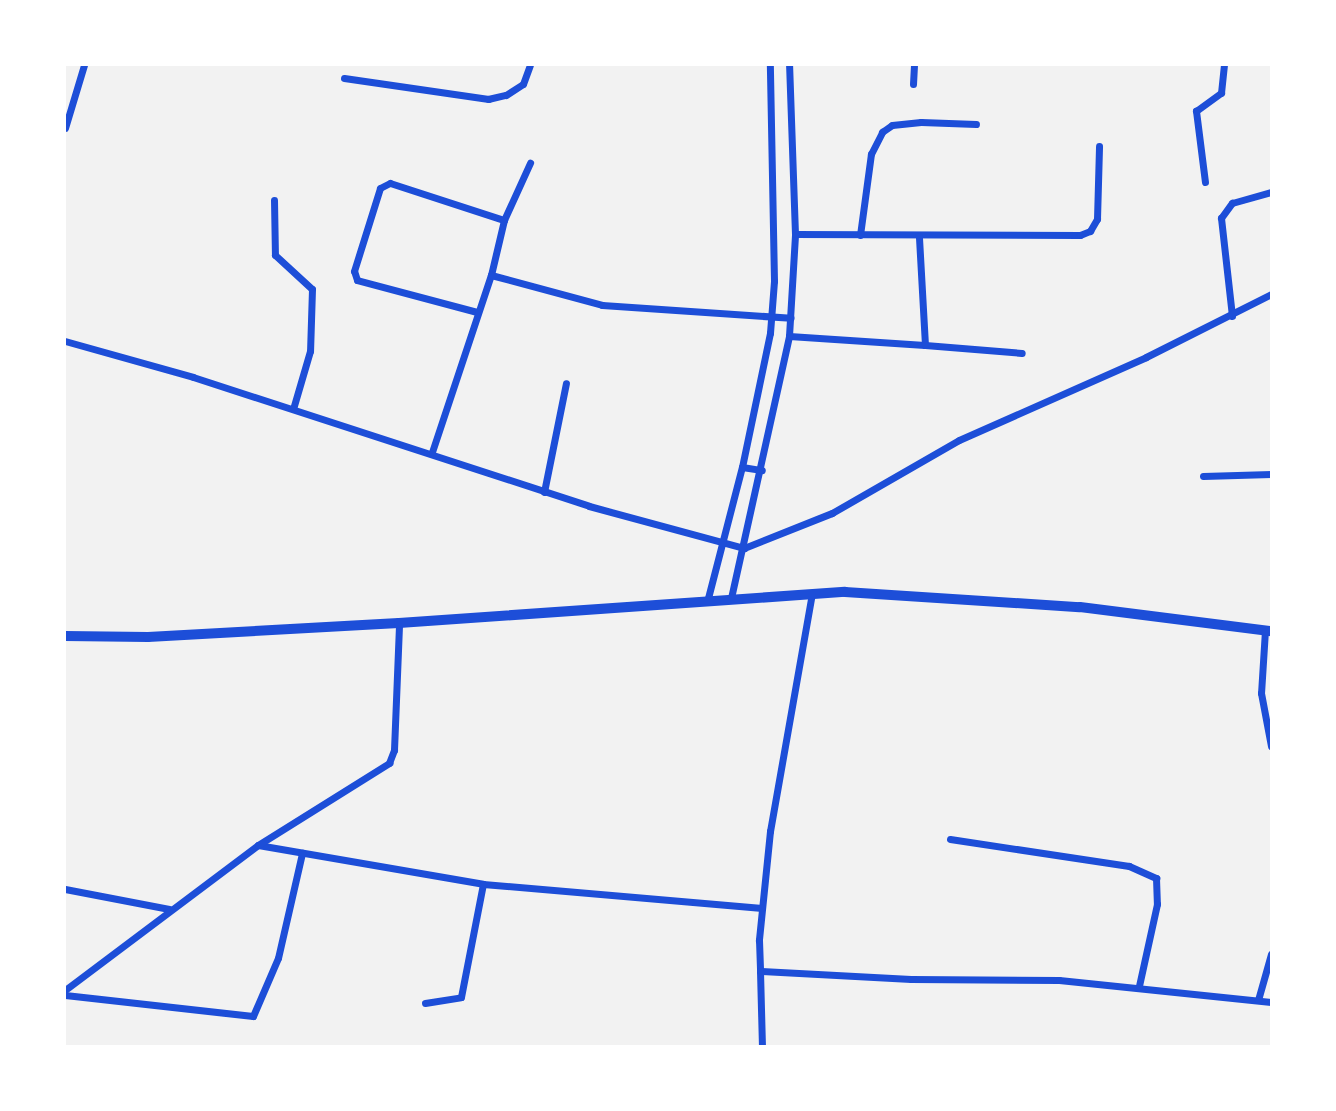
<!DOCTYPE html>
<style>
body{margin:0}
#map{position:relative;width:1336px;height:1111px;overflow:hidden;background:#f2f2f2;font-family:"Asap Condensed",sans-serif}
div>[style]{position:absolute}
.minor>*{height:7px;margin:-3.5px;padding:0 3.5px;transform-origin:3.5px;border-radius:3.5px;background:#1d4ed8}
.tertiary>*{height:10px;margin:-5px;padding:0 5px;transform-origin:5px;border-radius:5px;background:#1d4ed8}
span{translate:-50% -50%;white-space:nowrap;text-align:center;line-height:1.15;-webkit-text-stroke:6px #fff;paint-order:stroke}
.frame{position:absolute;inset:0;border:66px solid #fff;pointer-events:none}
</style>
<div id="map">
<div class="minor">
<div style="left:344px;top:78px;width:146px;rotate:8.3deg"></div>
<div style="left:488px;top:99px;width:18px;rotate:-13deg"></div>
<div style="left:506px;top:95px;width:20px;rotate:-33deg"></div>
<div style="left:523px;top:84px;width:20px;rotate:-70deg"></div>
<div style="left:913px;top:84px;width:19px;rotate:-87deg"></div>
<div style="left:65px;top:128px;width:66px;rotate:-73.2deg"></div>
<div style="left:1205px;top:182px;width:72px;rotate:-97.2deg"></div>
<div style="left:1196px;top:111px;width:31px;rotate:-36deg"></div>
<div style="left:1221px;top:93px;width:28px;rotate:-84deg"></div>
<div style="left:274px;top:200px;width:55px;rotate:89deg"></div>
<div style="left:275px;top:255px;width:50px;rotate:42.6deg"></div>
<div style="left:312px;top:289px;width:62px;rotate:91.8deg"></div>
<div style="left:310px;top:351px;width:60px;rotate:106.3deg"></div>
<div style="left:504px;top:220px;width:63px;rotate:-65.5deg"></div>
<div style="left:795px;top:234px;width:285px;rotate:0.2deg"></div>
<div style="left:1080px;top:235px;width:11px;rotate:-22deg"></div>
<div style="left:1090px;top:231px;width:14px;rotate:-60deg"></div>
<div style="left:1097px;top:219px;width:73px;rotate:-88.4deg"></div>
<div style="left:860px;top:235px;width:82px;rotate:-82.3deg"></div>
<div style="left:871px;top:154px;width:25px;rotate:-63deg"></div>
<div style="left:882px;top:132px;width:12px;rotate:-35deg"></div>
<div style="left:892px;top:125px;width:29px;rotate:-6deg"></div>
<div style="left:921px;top:122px;width:55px;rotate:2.1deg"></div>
<div style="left:477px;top:312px;width:124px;rotate:-165.1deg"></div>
<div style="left:357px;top:280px;width:9px;rotate:-108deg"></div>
<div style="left:354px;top:271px;width:87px;rotate:-72.6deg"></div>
<div style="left:380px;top:188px;width:11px;rotate:-27deg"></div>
<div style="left:390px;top:183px;width:120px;rotate:18deg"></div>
<div style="left:504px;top:220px;width:57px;rotate:103.3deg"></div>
<div style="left:1232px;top:316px;width:99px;rotate:-96.4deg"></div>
<div style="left:1221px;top:218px;width:19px;rotate:-54deg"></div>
<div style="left:1232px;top:203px;width:41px;rotate:-15.8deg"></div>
<div style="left:789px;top:336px;width:136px;rotate:3.8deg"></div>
<div style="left:925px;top:345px;width:109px;rotate:-93.2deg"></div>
<div style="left:65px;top:341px;width:133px;rotate:15.7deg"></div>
<div style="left:193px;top:377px;width:416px;rotate:18deg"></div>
<div style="left:589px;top:506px;width:161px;rotate:15.2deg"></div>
<div style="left:744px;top:548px;width:95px;rotate:-21.7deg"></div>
<div style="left:832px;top:513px;width:146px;rotate:-29.9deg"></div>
<div style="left:959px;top:440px;width:205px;rotate:-23.9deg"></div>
<div style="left:1146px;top:357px;width:140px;rotate:-26.7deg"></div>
<div style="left:925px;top:345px;width:97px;rotate:4.7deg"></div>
<div style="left:432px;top:452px;width:187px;rotate:-71.6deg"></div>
<div style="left:491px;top:275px;width:115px;rotate:15.1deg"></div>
<div style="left:602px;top:305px;width:189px;rotate:3.9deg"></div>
<div style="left:742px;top:467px;width:20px;rotate:9deg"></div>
<div style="left:1203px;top:476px;width:68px;rotate:-1.7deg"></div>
<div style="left:544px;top:492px;width:111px;rotate:-78.6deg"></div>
<div style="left:812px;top:593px;width:242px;rotate:100deg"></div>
<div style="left:770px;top:831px;width:110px;rotate:95.8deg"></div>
<div style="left:759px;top:940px;width:31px;rotate:88deg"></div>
<div style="left:760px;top:971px;width:151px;rotate:3deg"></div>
<div style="left:911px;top:979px;width:148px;rotate:0.4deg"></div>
<div style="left:1059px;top:980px;width:213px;rotate:5.9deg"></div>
<div style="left:708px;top:598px;width:135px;rotate:-75.5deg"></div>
<div style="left:742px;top:467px;width:137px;rotate:-78.2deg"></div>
<div style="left:770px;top:333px;width:52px;rotate:-85.6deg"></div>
<div style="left:774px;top:281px;width:216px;rotate:-91.1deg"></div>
<div style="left:731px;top:598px;width:268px;rotate:-77.5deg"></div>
<div style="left:789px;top:336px;width:102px;rotate:-86.6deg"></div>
<div style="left:795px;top:234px;width:169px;rotate:-92deg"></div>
<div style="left:1265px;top:630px;width:63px;rotate:93.6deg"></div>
<div style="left:1261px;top:693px;width:54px;rotate:79.3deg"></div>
<div style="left:950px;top:839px;width:181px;rotate:8.6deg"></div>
<div style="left:1129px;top:866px;width:30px;rotate:24deg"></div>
<div style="left:1156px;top:878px;width:26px;rotate:88deg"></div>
<div style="left:1157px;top:904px;width:84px;rotate:102.4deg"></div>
<div style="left:258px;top:845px;width:228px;rotate:9.8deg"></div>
<div style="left:483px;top:884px;width:280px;rotate:4.9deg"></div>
<div style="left:65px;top:889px;width:106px;rotate:10.9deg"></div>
<div style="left:760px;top:971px;width:75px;rotate:88.5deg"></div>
<div style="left:65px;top:990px;width:241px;rotate:-36.9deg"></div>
<div style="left:258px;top:845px;width:155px;rotate:-32deg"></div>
<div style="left:389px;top:763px;width:14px;rotate:-69deg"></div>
<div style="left:394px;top:750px;width:127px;rotate:-87.7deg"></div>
<div style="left:65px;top:995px;width:189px;rotate:6.4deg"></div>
<div style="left:253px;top:1016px;width:63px;rotate:-66.7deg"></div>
<div style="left:278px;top:958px;width:108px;rotate:-77.1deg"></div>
<div style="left:1258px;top:1000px;width:48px;rotate:-74.2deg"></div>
<div style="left:425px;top:1003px;width:36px;rotate:-9deg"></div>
<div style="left:461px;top:997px;width:115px;rotate:-79deg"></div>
</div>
<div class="tertiary">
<div style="left:65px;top:636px;width:83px;rotate:0.7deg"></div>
<div style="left:148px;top:637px;width:251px;rotate:-3.2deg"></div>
<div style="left:399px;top:623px;width:447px;rotate:-4deg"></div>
<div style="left:845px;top:592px;width:235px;rotate:3.7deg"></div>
<div style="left:1080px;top:607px;width:193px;rotate:7.2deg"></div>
</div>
<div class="frame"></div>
</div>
